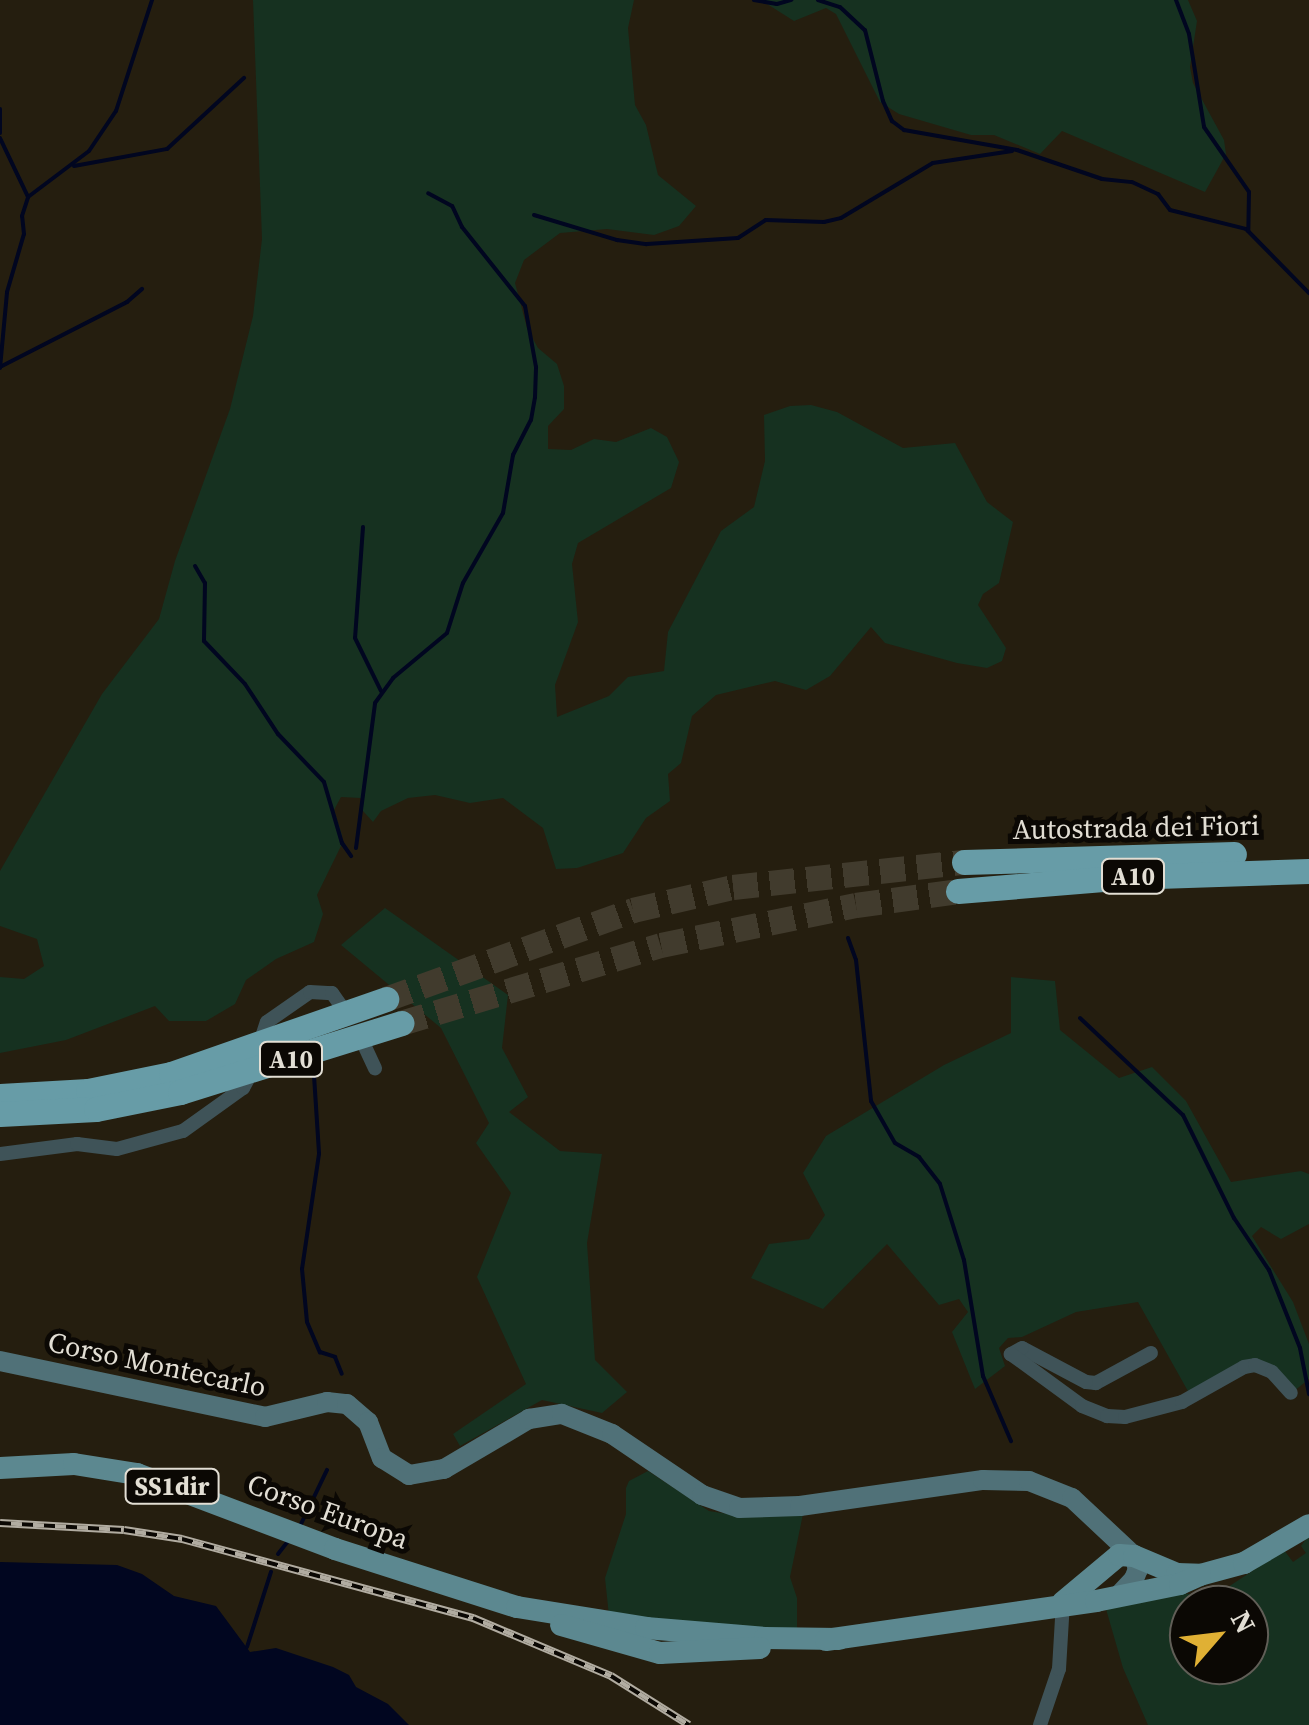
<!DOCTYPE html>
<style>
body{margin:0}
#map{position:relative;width:1309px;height:1725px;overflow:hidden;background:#251e0f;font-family:"Source Serif 4",serif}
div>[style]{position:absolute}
.green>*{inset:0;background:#163120}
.water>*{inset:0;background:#010620}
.stream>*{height:4px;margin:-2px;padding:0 2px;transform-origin:2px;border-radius:2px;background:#010620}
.motorway-tunnel>*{height:25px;margin-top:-12.5px;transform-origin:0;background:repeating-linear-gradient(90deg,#413b2d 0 25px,transparent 0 37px)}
.minor>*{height:14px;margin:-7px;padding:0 7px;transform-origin:7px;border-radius:7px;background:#3f5358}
.secondary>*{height:20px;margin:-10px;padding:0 10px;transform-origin:10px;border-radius:10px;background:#507178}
.primary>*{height:22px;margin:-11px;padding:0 11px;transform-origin:11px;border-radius:11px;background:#5c8890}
.motorway>*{height:25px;margin:-12.5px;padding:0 12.5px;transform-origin:12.5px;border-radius:12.5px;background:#679ca7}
.rail>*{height:8px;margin-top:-4px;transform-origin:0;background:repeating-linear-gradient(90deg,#0b0804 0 11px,#b1aca1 0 22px);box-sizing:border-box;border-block:2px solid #b1aca1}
span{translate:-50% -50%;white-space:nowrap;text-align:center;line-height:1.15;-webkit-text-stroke:10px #0b0804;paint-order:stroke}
.shield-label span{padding:2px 8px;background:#0b0804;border:2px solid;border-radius:8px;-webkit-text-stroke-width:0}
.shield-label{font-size:25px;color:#e2ded4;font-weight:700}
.street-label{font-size:28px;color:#e2ded4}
.north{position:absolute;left:1169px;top:1585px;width:100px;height:100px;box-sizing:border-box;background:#0b0804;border:2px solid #615e57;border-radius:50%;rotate:62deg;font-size:28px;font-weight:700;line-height:40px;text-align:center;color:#e2ded4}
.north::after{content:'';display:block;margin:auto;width:35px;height:45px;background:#e0b034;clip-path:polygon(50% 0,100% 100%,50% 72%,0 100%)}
</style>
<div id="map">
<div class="green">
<div style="clip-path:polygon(253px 0,634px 0,628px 28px,635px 105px,646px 125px,658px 175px,696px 206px,679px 226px,654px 235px,607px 229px,560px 233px,524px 260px,515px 283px,527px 328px,538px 348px,557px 364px,564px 386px,564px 409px,548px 426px,548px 449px,571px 450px,594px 439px,616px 442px,651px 428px,667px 437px,679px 462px,671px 488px,578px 543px,572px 564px,578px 622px,555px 685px,557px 717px,609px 696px,628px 677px,664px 671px,668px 632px,721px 531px,754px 507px,765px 461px,764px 415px,790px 406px,811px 405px,837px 412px,903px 448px,955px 443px,987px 502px,1013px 522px,999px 583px,983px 594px,978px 605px,1006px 648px,1002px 661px,987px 668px,957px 663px,885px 643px,871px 627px,830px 676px,806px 690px,775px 681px,716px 695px,692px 716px,681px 763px,668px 774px,670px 801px,646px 818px,623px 853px,577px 868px,556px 869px,543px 828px,503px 798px,470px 803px,435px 795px,408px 798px,381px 811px,373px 822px,363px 811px,361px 798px,341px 797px,334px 810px,342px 835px,341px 846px,317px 895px,323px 914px,314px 942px,276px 959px,246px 980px,235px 1004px,206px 1021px,169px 1021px,155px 1006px,66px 1040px,0 1053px,0 977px,24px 979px,44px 966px,37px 939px,0 926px,0 871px,102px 694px,159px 619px,175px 561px,230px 409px,253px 316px,262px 239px)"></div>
<div style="clip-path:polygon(761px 0,1188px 0,1197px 21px,1190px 67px,1193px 83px,1224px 140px,1226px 154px,1205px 192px,1062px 131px,1040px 154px,994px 135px,971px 135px,899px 114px,880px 102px,836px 14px,826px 8px,794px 21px)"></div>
<div style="clip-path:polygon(385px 908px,508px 995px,502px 1048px,528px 1097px,509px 1112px,560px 1151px,602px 1154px,587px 1243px,595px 1360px,627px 1392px,602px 1413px,542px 1400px,460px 1446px,453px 1434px,526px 1384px,477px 1277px,511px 1193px,476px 1143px,489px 1123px,441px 1028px,341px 945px)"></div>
<div style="clip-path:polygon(1011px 977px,1055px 981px,1060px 1030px,1119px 1078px,1152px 1067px,1186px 1101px,1231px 1182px,1301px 1171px,1309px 1174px,1309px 1224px,1281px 1239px,1261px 1227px,1252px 1236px,1293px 1302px,1309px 1344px,1309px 1379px,1294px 1391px,1265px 1369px,1238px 1370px,1189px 1393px,1138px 1302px,1076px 1312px,1022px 1337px,1008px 1338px,999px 1348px,1005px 1366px,975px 1389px,952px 1332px,968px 1312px,959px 1299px,939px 1305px,887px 1244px,823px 1309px,751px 1278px,769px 1244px,809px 1239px,825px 1215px,803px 1173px,826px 1136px,944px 1065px,1011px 1033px)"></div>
<div style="clip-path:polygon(648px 1471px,709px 1511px,741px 1516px,803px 1514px,790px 1577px,797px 1598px,797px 1630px,609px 1616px,605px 1578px,626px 1514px,626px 1488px,629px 1481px)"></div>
<div style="clip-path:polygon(evenodd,1309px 1535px,1309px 1725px,1148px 1725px,1123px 1668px,1106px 1609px,1184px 1593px,1210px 1599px,1284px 1550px,1293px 1562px,1306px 1553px,1301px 1546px,1309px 1535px,1189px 1605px,1249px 1605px,1249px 1665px,1189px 1665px,1189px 1605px)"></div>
</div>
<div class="water">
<div style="clip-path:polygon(0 1562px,117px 1565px,142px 1574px,174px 1596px,216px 1606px,250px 1652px,276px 1648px,333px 1667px,349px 1675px,356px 1687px,388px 1704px,409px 1725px,0 1725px)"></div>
</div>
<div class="stream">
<div style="left:754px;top:0;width:23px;rotate:10deg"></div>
<div style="left:777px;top:4px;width:15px;rotate:-16deg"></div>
<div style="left:818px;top:0;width:23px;rotate:18deg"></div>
<div style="left:840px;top:7px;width:34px;rotate:43deg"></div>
<div style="left:865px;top:30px;width:73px;rotate:75.8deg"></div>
<div style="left:883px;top:101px;width:22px;rotate:66deg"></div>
<div style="left:892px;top:121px;width:15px;rotate:37deg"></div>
<div style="left:904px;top:130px;width:115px;rotate:10deg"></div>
<div style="left:1017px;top:150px;width:90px;rotate:18.8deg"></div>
<div style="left:1102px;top:179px;width:30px;rotate:6deg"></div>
<div style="left:1132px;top:182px;width:29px;rotate:25deg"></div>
<div style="left:1158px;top:194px;width:20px;rotate:53deg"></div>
<div style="left:1170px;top:210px;width:78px;rotate:14deg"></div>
<div style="left:1246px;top:229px;width:90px;rotate:45.5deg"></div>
<div style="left:1176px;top:0;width:36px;rotate:69deg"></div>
<div style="left:1189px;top:34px;width:94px;rotate:80.8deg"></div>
<div style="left:1204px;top:127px;width:79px;rotate:55.3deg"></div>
<div style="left:1249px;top:192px;width:39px;rotate:91deg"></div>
<div style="left:0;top:109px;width:24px;rotate:90deg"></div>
<div style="left:0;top:138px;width:65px;rotate:64.6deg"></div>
<div style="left:74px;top:166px;width:95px;rotate:-10.4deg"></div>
<div style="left:167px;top:149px;width:105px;rotate:-42.7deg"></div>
<div style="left:534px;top:215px;width:87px;rotate:16.8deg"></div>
<div style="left:617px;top:240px;width:30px;rotate:8deg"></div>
<div style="left:647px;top:244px;width:91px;rotate:-3.8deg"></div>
<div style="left:738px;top:238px;width:33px;rotate:-33deg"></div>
<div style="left:766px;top:220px;width:58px;rotate:2deg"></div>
<div style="left:824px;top:222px;width:17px;rotate:-13deg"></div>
<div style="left:841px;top:218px;width:107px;rotate:-30.9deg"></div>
<div style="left:933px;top:163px;width:80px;rotate:-8.6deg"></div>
<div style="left:0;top:367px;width:143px;rotate:-27.1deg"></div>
<div style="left:127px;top:302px;width:20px;rotate:-41deg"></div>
<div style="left:0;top:368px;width:76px;rotate:-84.7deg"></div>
<div style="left:7px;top:292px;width:60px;rotate:-73.7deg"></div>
<div style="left:24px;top:234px;width:18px;rotate:-96deg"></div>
<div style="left:22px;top:216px;width:20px;rotate:-72deg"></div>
<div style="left:28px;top:197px;width:76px;rotate:-37deg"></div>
<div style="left:89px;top:151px;width:48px;rotate:-56deg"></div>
<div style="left:116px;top:111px;width:117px;rotate:-72deg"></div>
<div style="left:363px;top:527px;width:111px;rotate:94.1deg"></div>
<div style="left:355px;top:638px;width:59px;rotate:63.9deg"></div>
<div style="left:195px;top:566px;width:20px;rotate:60deg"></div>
<div style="left:205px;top:583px;width:58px;rotate:91deg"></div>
<div style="left:204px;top:641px;width:59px;rotate:46.4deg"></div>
<div style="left:245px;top:684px;width:60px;rotate:56.6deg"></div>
<div style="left:278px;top:734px;width:66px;rotate:46.2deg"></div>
<div style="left:324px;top:782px;width:64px;rotate:73.6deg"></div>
<div style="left:342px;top:843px;width:16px;rotate:55deg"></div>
<div style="left:356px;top:848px;width:146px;rotate:-82.5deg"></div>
<div style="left:375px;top:703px;width:31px;rotate:-54deg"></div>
<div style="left:393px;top:678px;width:70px;rotate:-39.8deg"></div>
<div style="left:447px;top:633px;width:52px;rotate:-72.3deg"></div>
<div style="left:463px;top:583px;width:81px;rotate:-60.3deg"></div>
<div style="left:503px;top:513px;width:59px;rotate:-80.2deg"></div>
<div style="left:513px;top:455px;width:39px;rotate:-63deg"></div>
<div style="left:531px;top:420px;width:23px;rotate:-80deg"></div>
<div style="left:535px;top:397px;width:30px;rotate:-88deg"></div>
<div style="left:536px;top:367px;width:62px;rotate:-100.2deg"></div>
<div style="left:525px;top:306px;width:101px;rotate:-128.6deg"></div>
<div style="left:462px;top:227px;width:23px;rotate:-115deg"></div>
<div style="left:452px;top:206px;width:27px;rotate:-152deg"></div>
<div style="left:848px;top:938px;width:23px;rotate:70deg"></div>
<div style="left:856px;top:960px;width:142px;rotate:83.9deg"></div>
<div style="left:871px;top:1101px;width:48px;rotate:60.3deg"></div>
<div style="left:895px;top:1143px;width:28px;rotate:30deg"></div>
<div style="left:919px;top:1157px;width:34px;rotate:52deg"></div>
<div style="left:940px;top:1184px;width:80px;rotate:72.5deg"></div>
<div style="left:964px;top:1260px;width:118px;rotate:80.7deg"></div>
<div style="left:983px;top:1376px;width:71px;rotate:66.7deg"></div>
<div style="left:1080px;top:1018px;width:141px;rotate:43.3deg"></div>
<div style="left:1183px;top:1115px;width:115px;rotate:63.7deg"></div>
<div style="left:1234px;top:1218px;width:63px;rotate:56.1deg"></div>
<div style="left:1269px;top:1270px;width:84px;rotate:68.3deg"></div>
<div style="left:1300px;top:1348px;width:47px;rotate:78.9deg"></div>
<div style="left:313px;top:1060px;width:94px;rotate:86.3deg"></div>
<div style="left:319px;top:1154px;width:116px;rotate:98.4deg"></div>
<div style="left:302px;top:1269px;width:53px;rotate:84.6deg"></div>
<div style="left:307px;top:1322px;width:33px;rotate:67deg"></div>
<div style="left:320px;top:1352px;width:16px;rotate:18deg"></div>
<div style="left:335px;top:1357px;width:18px;rotate:68deg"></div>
<div style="left:301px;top:1524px;width:60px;rotate:-64.3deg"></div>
<div style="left:278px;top:1554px;width:16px;rotate:-52deg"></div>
<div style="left:247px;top:1647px;width:79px;rotate:-72.3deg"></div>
</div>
<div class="motorway-tunnel">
<div style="left:386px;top:999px;width:263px;rotate:-19.8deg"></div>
<div style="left:633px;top:910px;width:103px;rotate:-13deg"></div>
<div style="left:733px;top:887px;width:232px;rotate:-6.2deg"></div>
<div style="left:401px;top:1023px;width:271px;rotate:-16.7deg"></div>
<div style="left:661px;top:945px;width:199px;rotate:-11.6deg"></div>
<div style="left:856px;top:905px;width:103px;rotate:-7.8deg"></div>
</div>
<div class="minor">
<div style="left:359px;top:1034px;width:38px;rotate:65deg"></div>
<div style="left:259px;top:1046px;width:25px;rotate:-72deg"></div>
<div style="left:267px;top:1022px;width:52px;rotate:-34.9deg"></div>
<div style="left:310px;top:992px;width:22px;rotate:3deg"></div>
<div style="left:332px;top:993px;width:28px;rotate:55deg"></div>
<div style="left:0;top:1154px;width:78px;rotate:-7.4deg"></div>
<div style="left:77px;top:1144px;width:40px;rotate:7.1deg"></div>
<div style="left:117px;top:1149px;width:68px;rotate:-15.3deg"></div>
<div style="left:183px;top:1131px;width:74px;rotate:-35.6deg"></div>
<div style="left:243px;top:1088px;width:18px;rotate:-61deg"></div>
<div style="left:1151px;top:1353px;width:63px;rotate:151.4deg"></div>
<div style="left:1096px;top:1383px;width:10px;rotate:-174deg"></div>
<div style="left:1086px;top:1382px;width:72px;rotate:-152deg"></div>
<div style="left:1022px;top:1348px;width:13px;rotate:151deg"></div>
<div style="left:1011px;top:1354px;width:88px;rotate:36.2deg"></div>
<div style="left:1082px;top:1406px;width:27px;rotate:22deg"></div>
<div style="left:1107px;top:1416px;width:18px;rotate:3deg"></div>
<div style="left:1125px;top:1417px;width:59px;rotate:-14.7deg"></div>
<div style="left:1182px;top:1402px;width:71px;rotate:-29.4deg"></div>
<div style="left:1244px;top:1367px;width:11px;rotate:-10deg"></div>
<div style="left:1255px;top:1365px;width:18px;rotate:22deg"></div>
<div style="left:1272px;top:1372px;width:28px;rotate:48deg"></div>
<div style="left:1040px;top:1725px;width:59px;rotate:-71.3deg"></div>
<div style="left:1059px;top:1669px;width:67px;rotate:-86.6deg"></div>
</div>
<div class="secondary">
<div style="left:0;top:1361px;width:271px;rotate:11.9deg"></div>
<div style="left:265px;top:1417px;width:64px;rotate:-13.6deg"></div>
<div style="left:327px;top:1402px;width:20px;rotate:6deg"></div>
<div style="left:347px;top:1404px;width:28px;rotate:41deg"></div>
<div style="left:368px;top:1422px;width:39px;rotate:69deg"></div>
<div style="left:382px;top:1458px;width:32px;rotate:32deg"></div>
<div style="left:409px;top:1475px;width:36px;rotate:-10deg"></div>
<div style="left:444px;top:1469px;width:99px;rotate:-30.5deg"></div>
<div style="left:529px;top:1419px;width:33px;rotate:-9deg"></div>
<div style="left:562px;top:1414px;width:54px;rotate:21.8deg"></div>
<div style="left:612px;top:1434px;width:109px;rotate:34.1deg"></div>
<div style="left:702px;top:1495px;width:39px;rotate:19deg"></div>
<div style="left:739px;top:1508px;width:61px;rotate:-1.9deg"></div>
<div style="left:800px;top:1506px;width:185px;rotate:-8.1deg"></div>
<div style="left:983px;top:1480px;width:46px;rotate:1.2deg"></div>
<div style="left:1029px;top:1481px;width:46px;rotate:21.6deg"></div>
<div style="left:1072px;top:1498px;width:85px;rotate:43.1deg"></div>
<div style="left:1134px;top:1556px;width:14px;rotate:73deg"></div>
<div style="left:1138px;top:1569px;width:11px;rotate:112deg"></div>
<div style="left:1134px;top:1579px;width:22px;rotate:133deg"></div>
</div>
<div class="primary">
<div style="left:0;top:1468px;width:74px;rotate:-3.1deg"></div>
<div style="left:74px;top:1464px;width:64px;rotate:9deg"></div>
<div style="left:137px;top:1474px;width:212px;rotate:20.7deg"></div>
<div style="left:335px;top:1549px;width:191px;rotate:17.7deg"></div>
<div style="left:517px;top:1607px;width:131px;rotate:9.2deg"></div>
<div style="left:646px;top:1628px;width:119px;rotate:4.8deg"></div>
<div style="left:765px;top:1638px;width:74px;rotate:0.8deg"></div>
<div style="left:1063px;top:1602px;width:73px;rotate:-40deg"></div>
<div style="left:1119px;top:1555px;width:15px;rotate:4deg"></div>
<div style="left:1134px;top:1556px;width:47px;rotate:22.7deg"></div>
<div style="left:1177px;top:1574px;width:23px;rotate:2deg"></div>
<div style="left:1200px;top:1575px;width:46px;rotate:-15.3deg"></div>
<div style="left:1244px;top:1563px;width:75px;rotate:-30.3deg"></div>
<div style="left:561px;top:1625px;width:103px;rotate:15.8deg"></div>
<div style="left:660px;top:1653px;width:100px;rotate:-2.9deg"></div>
<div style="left:826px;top:1640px;width:273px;rotate:-8.2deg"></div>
<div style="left:1096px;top:1601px;width:86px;rotate:-11.4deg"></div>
<div style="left:1180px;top:1584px;width:22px;rotate:-24deg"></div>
</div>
<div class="motorway">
<div style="left:964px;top:862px;width:270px;rotate:-1.7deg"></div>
<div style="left:958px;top:891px;width:170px;rotate:-4.7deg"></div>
<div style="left:1127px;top:877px;width:182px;rotate:-1.9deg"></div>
<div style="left:0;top:1096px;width:88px;rotate:-3.3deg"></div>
<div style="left:88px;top:1091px;width:85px;rotate:-11.6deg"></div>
<div style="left:171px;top:1074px;width:228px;rotate:-19.2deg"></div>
<div style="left:0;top:1114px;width:96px;rotate:-3deg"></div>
<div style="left:96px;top:1109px;width:86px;rotate:-11.4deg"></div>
<div style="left:180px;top:1092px;width:232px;rotate:-17.3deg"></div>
</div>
<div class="rail">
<div style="left:0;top:1523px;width:124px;rotate:3.2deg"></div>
<div style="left:124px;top:1530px;width:59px;rotate:8.8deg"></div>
<div style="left:182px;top:1539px;width:302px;rotate:15.2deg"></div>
<div style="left:473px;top:1618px;width:150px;rotate:22.8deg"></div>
<div style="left:611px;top:1676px;width:92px;rotate:32.1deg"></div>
</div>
<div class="shield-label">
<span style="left:1133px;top:876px">A10</span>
<span style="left:291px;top:1059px">A10</span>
<span style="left:172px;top:1486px">SS1dir</span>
</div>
<div class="street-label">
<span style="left:1136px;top:827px;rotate:-1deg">Autostrada dei Fiori</span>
<span style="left:157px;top:1364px;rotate:12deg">Corso Montecarlo</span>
<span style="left:328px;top:1511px;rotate:20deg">Corso Europa</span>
</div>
<div class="north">N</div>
</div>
